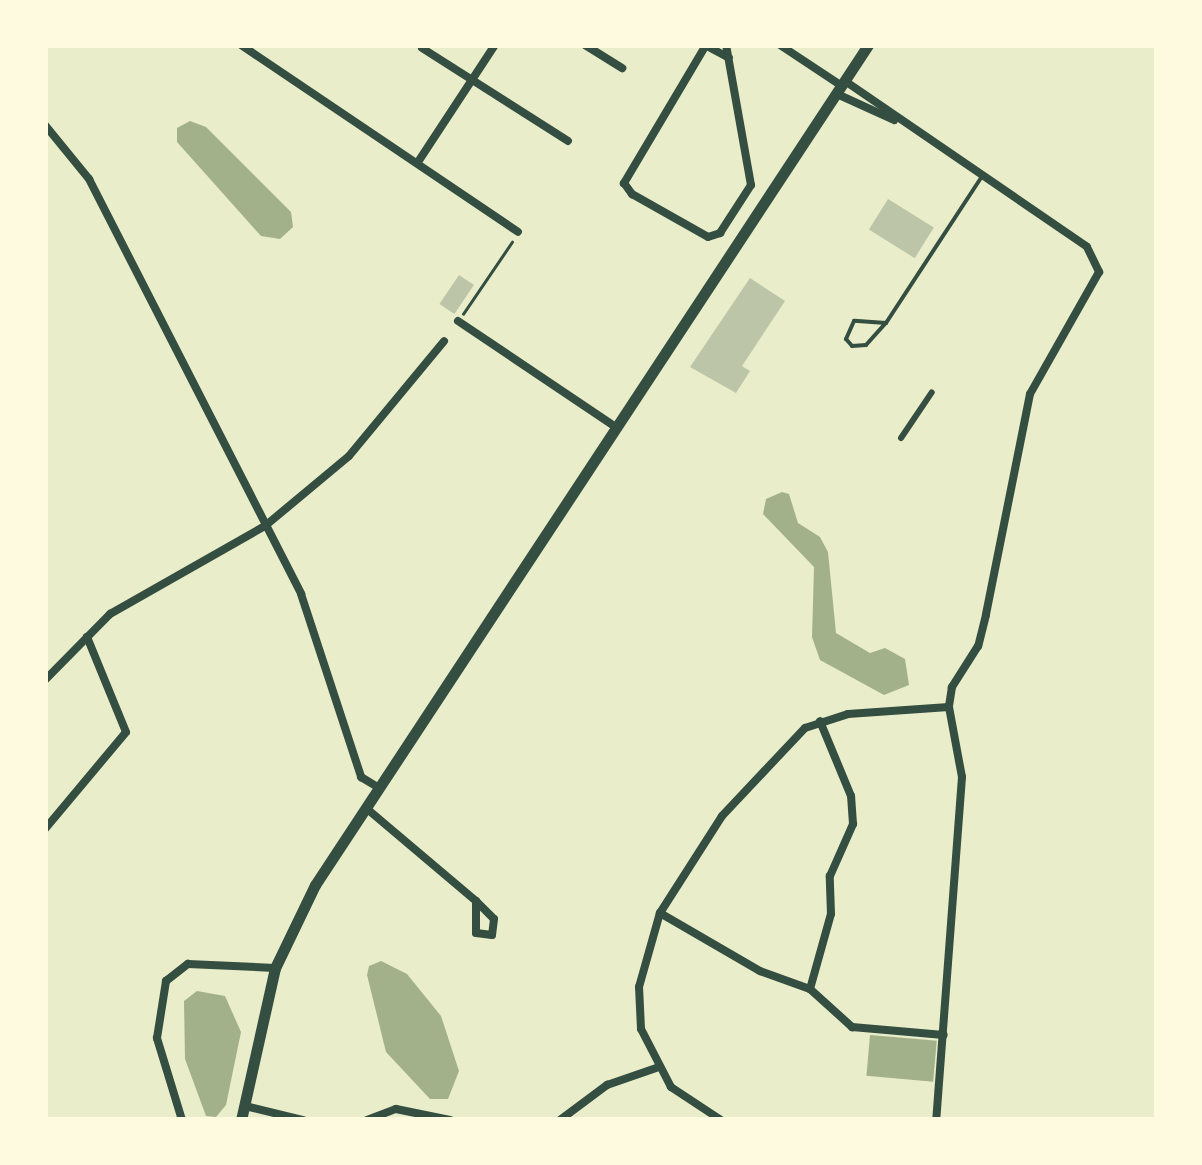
<!DOCTYPE html>
<style>
body{margin:0}
#map{position:relative;width:1202px;height:1165px;overflow:hidden;background:#e9edc9;font-family:Overpass,sans-serif}
div>[style]{position:absolute}
.water>*{inset:0;background:#a3b18a;transform-origin:0 0}
.building>*{inset:0;background:#bcc5a7;transform-origin:0 0}
.path>*{height:2.5px;margin:-1.25px;padding:0 1.25px;transform-origin:1.25px;border-radius:1.25px;background:#344e41}
.service>*{height:4px;margin:-2px;padding:0 2px;transform-origin:2px;border-radius:2px;background:#344e41}
.pedestrian>*{height:6px;margin:-3px;padding:0 3px;transform-origin:3px;border-radius:3px;background:#344e41}
.minor>*{height:8px;margin:-4px;padding:0 4px;transform-origin:4px;border-radius:4px;background:#344e41}
.secondary>*{height:11px;margin:-5.5px;padding:0 5.5px;transform-origin:5.5px;border-radius:5.5px;background:#344e41}
span{translate:-50% -50%;white-space:nowrap;text-align:center;line-height:1.15;-webkit-text-stroke:10px #fefae0;paint-order:stroke}
.frame{position:absolute;inset:0;border:48px solid #fefae0;pointer-events:none}
</style>
<div id="map">
<div class="water">
<div style="clip-path:polygon(190px 121px,206px 127px,291px 212px,293px 227px,280px 239px,261px 236px,177px 142px,177px 128px)"></div>
<div style="clip-path:polygon(782px 492px,789px 494px,798px 523px,820px 537px,828px 552px,836px 633px,870px 653px,885px 648px,905px 659px,909px 685px,884px 695px,820px 660px,812px 637px,814px 567px,763px 514px,766px 499px)"></div>
<div style="clip-path:polygon(381px 961px,407px 974px,441px 1016px,459px 1071px,448px 1099px,430px 1099px,386px 1052px,367px 975px,369px 966px)"></div>
<div style="clip-path:polygon(197px 991px,225px 996px,241px 1032px,226px 1105px,216px 1117px,206px 1116px,185px 1059px,184px 1001px)"></div>
<div style="left:870px;top:1035px;width:67px;height:41px;rotate:5deg"></div>
</div>
<div class="building">
<div style="left:888px;top:199px;width:54px;height:36px;rotate:32deg"></div>
<div style="left:459px;top:275px;width:18px;height:35px;rotate:34deg"></div>
<div style="clip-path:polygon(750px 278px,785px 301px,742px 366px,750px 371px,736px 393px,690px 367px)"></div>
</div>
<div class="path">
<div style="left:463px;top:314px;width:87px;rotate:-55.8deg"></div>
</div>
<div class="service">
<div style="left:886px;top:323px;width:32px;rotate:-176deg"></div>
<div style="left:854px;top:321px;width:20px;rotate:114deg"></div>
<div style="left:846px;top:339px;width:9px;rotate:49deg"></div>
<div style="left:852px;top:346px;width:14px;rotate:-4deg"></div>
<div style="left:866px;top:345px;width:30px;rotate:-48deg"></div>
<div style="left:886px;top:323px;width:173px;rotate:-56.8deg"></div>
</div>
<div class="pedestrian">
<div style="left:901px;top:438px;width:55px;rotate:-56deg"></div>
</div>
<div class="minor">
<div style="left:241px;top:45px;width:334px;rotate:34deg"></div>
<div style="left:585px;top:45px;width:44px;rotate:31.9deg"></div>
<div style="left:705px;top:45px;width:27px;rotate:28deg"></div>
<div style="left:706px;top:45px;width:161px;rotate:120.7deg"></div>
<div style="left:624px;top:183px;width:14px;rotate:54deg"></div>
<div style="left:632px;top:194px;width:87px;rotate:29.5deg"></div>
<div style="left:708px;top:237px;width:13px;rotate:-18deg"></div>
<div style="left:720px;top:233px;width:57px;rotate:-57.1deg"></div>
<div style="left:751px;top:185px;width:142px;rotate:-100.1deg"></div>
<div style="left:780px;top:45px;width:74px;rotate:33.5deg"></div>
<div style="left:422px;top:48px;width:173px;rotate:32.5deg"></div>
<div style="left:845px;top:81px;width:293px;rotate:34.4deg"></div>
<div style="left:1087px;top:247px;width:28px;rotate:64deg"></div>
<div style="left:1099px;top:272px;width:140px;rotate:119.5deg"></div>
<div style="left:1030px;top:394px;width:225px;rotate:101.3deg"></div>
<div style="left:986px;top:615px;width:32px;rotate:104deg"></div>
<div style="left:978px;top:646px;width:49px;rotate:122.4deg"></div>
<div style="left:952px;top:687px;width:20px;rotate:99deg"></div>
<div style="left:949px;top:707px;width:71px;rotate:79.5deg"></div>
<div style="left:962px;top:777px;width:344px;rotate:94.3deg"></div>
<div style="left:837px;top:94px;width:63px;rotate:24.5deg"></div>
<div style="left:45px;top:125px;width:70px;rotate:50.8deg"></div>
<div style="left:89px;top:179px;width:466px;rotate:62.9deg"></div>
<div style="left:301px;top:594px;width:193px;rotate:71.8deg"></div>
<div style="left:361px;top:777px;width:21px;rotate:31deg"></div>
<div style="left:418px;top:162px;width:140px;rotate:-56.7deg"></div>
<div style="left:458px;top:321px;width:192px;rotate:33.9deg"></div>
<div style="left:45px;top:680px;width:93px;rotate:-45.4deg"></div>
<div style="left:110px;top:614px;width:178px;rotate:-29.6deg"></div>
<div style="left:265px;top:526px;width:109px;rotate:-39.8deg"></div>
<div style="left:349px;top:456px;width:149px;rotate:-50.4deg"></div>
<div style="left:366px;top:808px;width:144px;rotate:40.2deg"></div>
<div style="left:476px;top:901px;width:25px;rotate:45deg"></div>
<div style="left:494px;top:919px;width:16px;rotate:97deg"></div>
<div style="left:492px;top:935px;width:16px;rotate:-173deg"></div>
<div style="left:476px;top:933px;width:32px;rotate:-90deg"></div>
<div style="left:45px;top:829px;width:126px;rotate:-50.1deg"></div>
<div style="left:126px;top:732px;width:103px;rotate:-112.3deg"></div>
<div style="left:660px;top:913px;width:116px;rotate:30.1deg"></div>
<div style="left:760px;top:971px;width:53px;rotate:19.8deg"></div>
<div style="left:810px;top:989px;width:57px;rotate:42.1deg"></div>
<div style="left:852px;top:1027px;width:92px;rotate:5deg"></div>
<div style="left:810px;top:989px;width:78px;rotate:-74.4deg"></div>
<div style="left:831px;top:914px;width:38px;rotate:-92deg"></div>
<div style="left:830px;top:876px;width:57px;rotate:-66.1deg"></div>
<div style="left:853px;top:824px;width:28px;rotate:-94deg"></div>
<div style="left:851px;top:796px;width:81px;rotate:-112.5deg"></div>
<div style="left:245px;top:1106px;width:60px;rotate:13.6deg"></div>
<div style="left:182px;top:1120px;width:86px;rotate:-107deg"></div>
<div style="left:157px;top:1038px;width:58px;rotate:-81deg"></div>
<div style="left:166px;top:981px;width:28px;rotate:-38deg"></div>
<div style="left:188px;top:964px;width:87px;rotate:2.6deg"></div>
<div style="left:367px;top:1120px;width:31px;rotate:-21deg"></div>
<div style="left:396px;top:1109px;width:55px;rotate:11.5deg"></div>
<div style="left:560px;top:1120px;width:59px;rotate:-36.7deg"></div>
<div style="left:607px;top:1085px;width:52px;rotate:-19.1deg"></div>
<div style="left:721px;top:1120px;width:60px;rotate:-146.6deg"></div>
<div style="left:671px;top:1087px;width:65px;rotate:-117.3deg"></div>
<div style="left:641px;top:1029px;width:42px;rotate:-92.7deg"></div>
<div style="left:639px;top:987px;width:77px;rotate:-74.2deg"></div>
<div style="left:660px;top:913px;width:115px;rotate:-57.4deg"></div>
<div style="left:722px;top:816px;width:121px;rotate:-46.7deg"></div>
<div style="left:805px;top:728px;width:45px;rotate:-18deg"></div>
<div style="left:848px;top:714px;width:101px;rotate:-4deg"></div>
</div>
<div class="secondary">
<div style="left:241px;top:1120px;width:156px;rotate:-77.4deg"></div>
<div style="left:275px;top:968px;width:92px;rotate:-64.3deg"></div>
<div style="left:315px;top:885px;width:1006px;rotate:-56.64deg"></div>
</div>
<div class="frame"></div>
</div>
